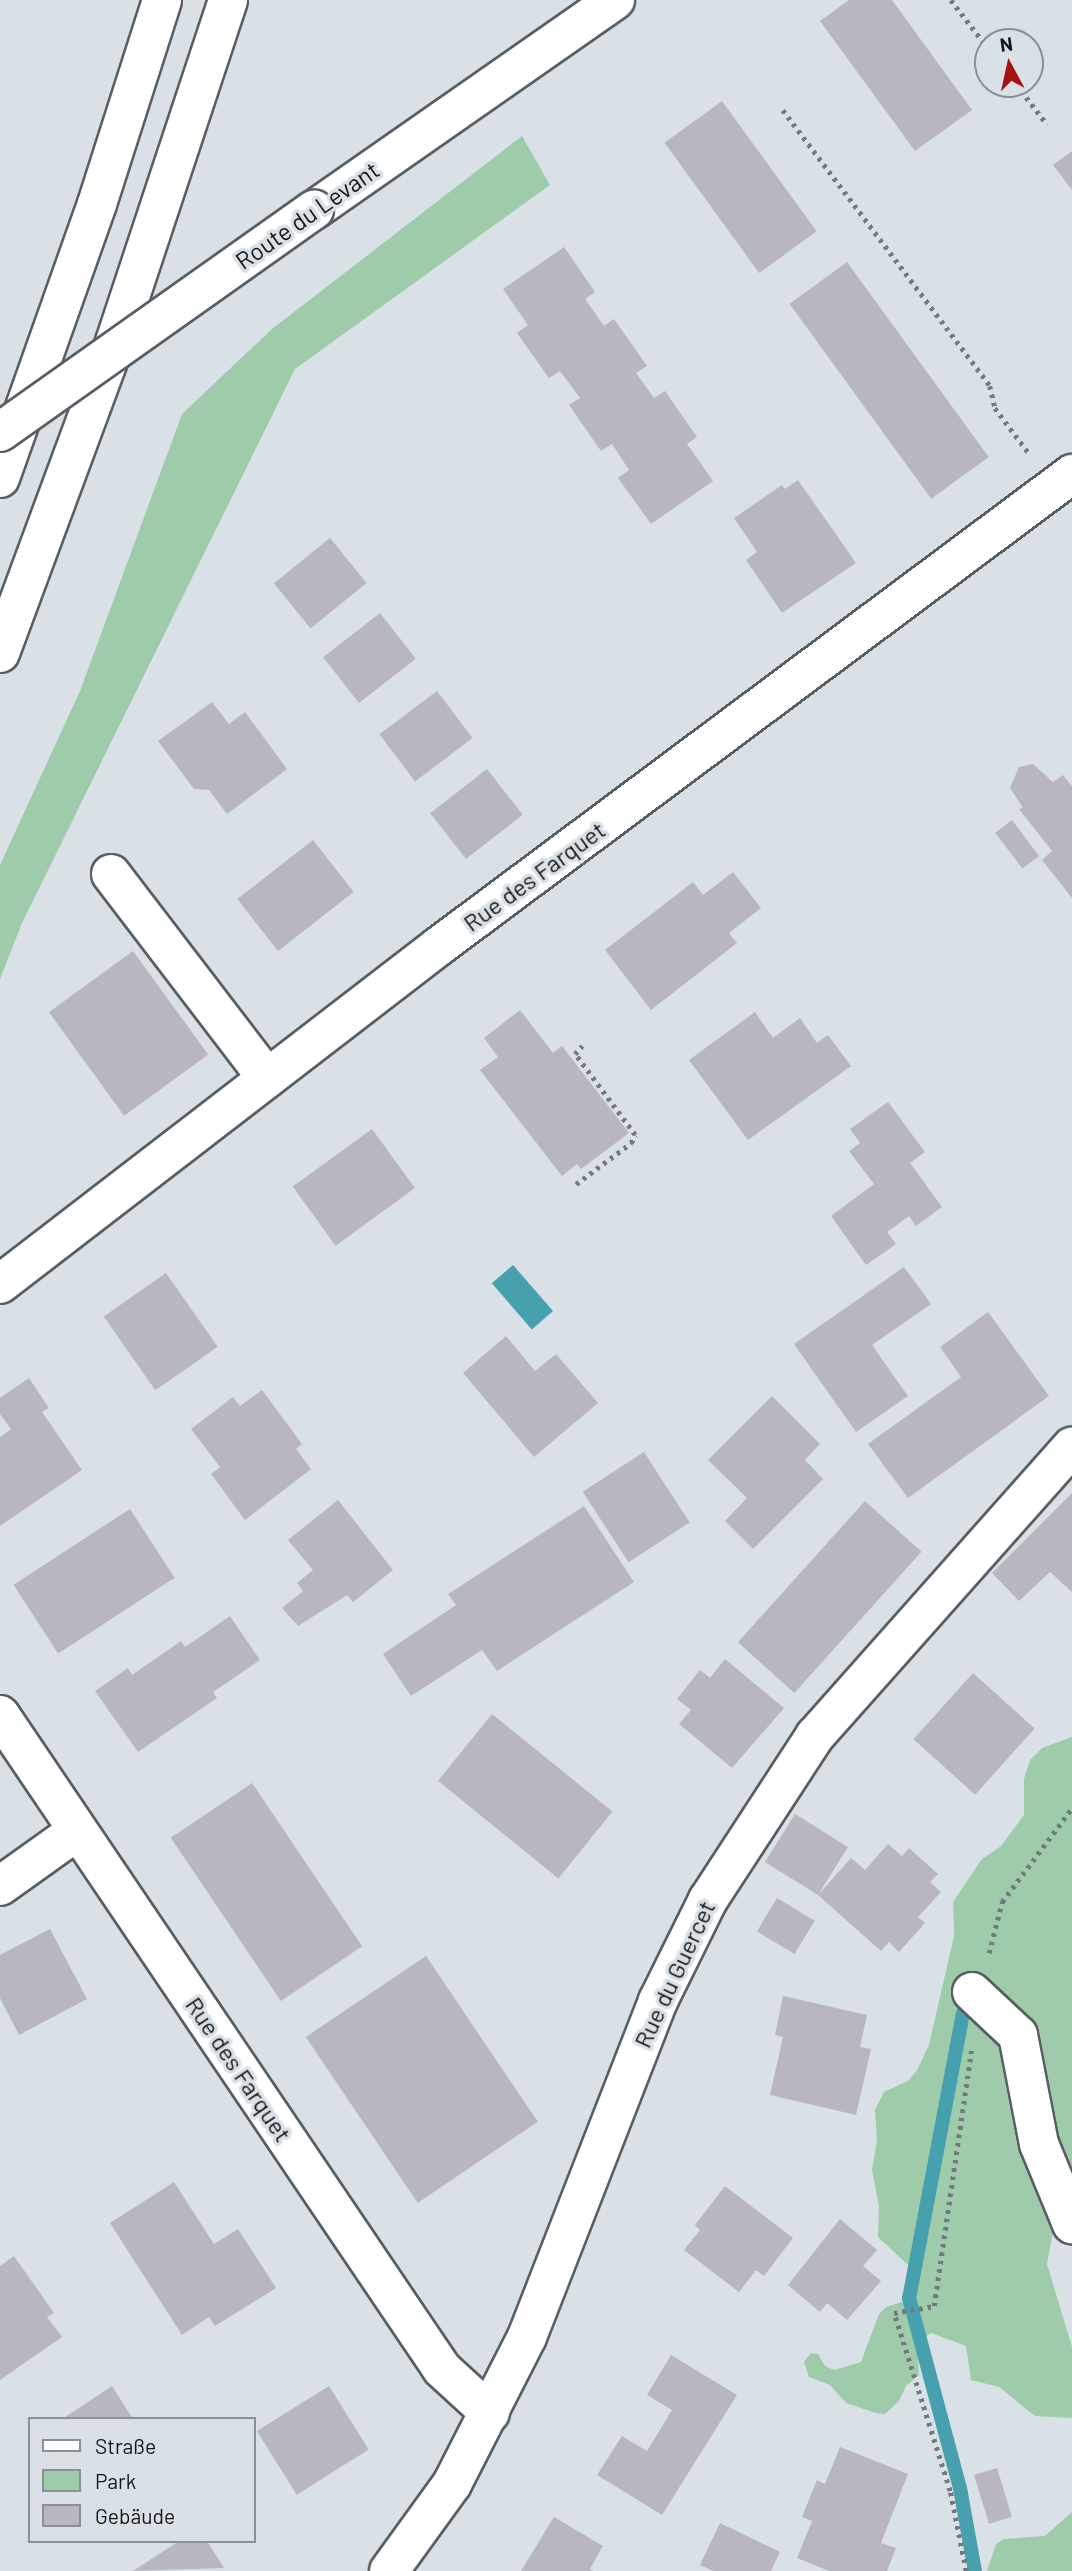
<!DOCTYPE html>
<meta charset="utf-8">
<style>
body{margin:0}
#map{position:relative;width:1072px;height:2571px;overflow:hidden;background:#d9e1e7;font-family:Barlow,sans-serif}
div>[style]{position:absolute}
.green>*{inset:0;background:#9eccab}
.water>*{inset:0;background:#46a0ae;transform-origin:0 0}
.stream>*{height:14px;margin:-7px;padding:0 7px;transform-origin:7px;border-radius:7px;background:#46a0ae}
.building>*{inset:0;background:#b8b6bf;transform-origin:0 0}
.path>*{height:4.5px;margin-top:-2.25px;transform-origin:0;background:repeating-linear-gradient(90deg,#73797d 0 3.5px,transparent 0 8.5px)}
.roads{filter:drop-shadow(2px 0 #585e64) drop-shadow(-2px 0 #585e64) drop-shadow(0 2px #585e64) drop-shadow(0 -2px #585e64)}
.minor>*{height:38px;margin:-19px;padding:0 19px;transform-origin:19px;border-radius:19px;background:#fff}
.highway>*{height:38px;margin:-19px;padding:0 19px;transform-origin:19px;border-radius:19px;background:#fff}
.bridges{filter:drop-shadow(2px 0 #585e64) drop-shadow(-2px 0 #585e64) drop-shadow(0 2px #585e64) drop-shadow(0 -2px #585e64)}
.minor-bridge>*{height:38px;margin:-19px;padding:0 19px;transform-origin:19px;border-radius:19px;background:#fff}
span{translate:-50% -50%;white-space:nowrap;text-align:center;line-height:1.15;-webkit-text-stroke:7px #d9e1e7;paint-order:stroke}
.street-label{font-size:24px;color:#141719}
.legend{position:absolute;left:28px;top:2417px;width:228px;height:126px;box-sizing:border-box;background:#d9e1e7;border:2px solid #8a9095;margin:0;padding:9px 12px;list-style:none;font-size:21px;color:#141719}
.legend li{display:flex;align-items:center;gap:14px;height:35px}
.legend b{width:35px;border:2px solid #8a9095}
.north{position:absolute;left:974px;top:28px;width:70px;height:70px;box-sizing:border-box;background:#d9e1e7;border:2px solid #8a9095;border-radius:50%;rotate:352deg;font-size:19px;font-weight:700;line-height:28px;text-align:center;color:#141719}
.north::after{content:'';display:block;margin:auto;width:24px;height:32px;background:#a61111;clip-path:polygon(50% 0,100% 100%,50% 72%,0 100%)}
</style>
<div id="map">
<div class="green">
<div style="clip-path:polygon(522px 136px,550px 185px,295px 369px,22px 923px,0 979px,0 865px,80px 691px,182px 414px,272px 329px)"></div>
<div style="clip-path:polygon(1072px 1737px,1072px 2198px,1055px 2221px,1047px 2264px,1072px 2347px,1072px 2418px,1035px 2416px,999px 2387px,971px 2380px,966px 2346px,931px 2333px,917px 2341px,919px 2375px,906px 2386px,899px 2401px,885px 2414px,876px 2413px,846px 2403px,830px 2385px,809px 2377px,804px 2362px,811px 2353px,818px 2354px,825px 2366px,834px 2370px,861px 2362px,879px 2314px,886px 2307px,914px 2298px,917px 2291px,919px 2283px,908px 2265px,878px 2237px,879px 2207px,872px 2170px,877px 2140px,875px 2110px,884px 2092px,908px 2081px,917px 2070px,929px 2045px,954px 1936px,953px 1902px,981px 1860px,1001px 1846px,1024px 1815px,1024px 1779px,1030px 1760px,1042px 1748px)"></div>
<div style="clip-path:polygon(1072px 2512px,1072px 2571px,987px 2571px,996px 2544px,1004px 2539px,1045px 2536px)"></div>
</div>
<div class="water">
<div style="left:513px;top:1265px;width:61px;height:28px;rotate:49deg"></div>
</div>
<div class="stream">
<div style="left:963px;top:2013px;width:290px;rotate:100.7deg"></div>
<div style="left:909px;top:2298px;width:197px;rotate:75deg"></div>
<div style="left:960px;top:2488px;width:84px;rotate:79.8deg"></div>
</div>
<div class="building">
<div style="clip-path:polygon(849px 0,892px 0,972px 110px,915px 151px,820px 21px)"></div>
<div style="left:722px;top:101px;width:161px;height:71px;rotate:54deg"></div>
<div style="clip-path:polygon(1072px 151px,1072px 190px,1053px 165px)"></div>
<div style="clip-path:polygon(564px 247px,595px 292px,585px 299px,604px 326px,614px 319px,647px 366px,636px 373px,654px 398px,665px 391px,697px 437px,687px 444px,713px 481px,651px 524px,618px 478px,629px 470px,612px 444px,601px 451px,569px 405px,580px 398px,560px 371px,549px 378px,517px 333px,528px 325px,503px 289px)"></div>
<div style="left:847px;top:262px;width:241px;height:71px;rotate:54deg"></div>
<div style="clip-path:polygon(798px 480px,856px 563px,782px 613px,746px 560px,757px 552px,734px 518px,782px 485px,785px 489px)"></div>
<div style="left:330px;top:538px;width:58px;height:72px;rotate:51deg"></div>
<div style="left:380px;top:613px;width:58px;height:72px;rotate:52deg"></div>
<div style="left:437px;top:691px;width:59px;height:72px;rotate:53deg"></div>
<div style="clip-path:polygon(212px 702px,229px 724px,245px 712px,287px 769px,227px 814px,209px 790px,194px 789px,158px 741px)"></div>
<div style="clip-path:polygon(1033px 764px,1053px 782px,1063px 775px,1072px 786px,1072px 898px,1042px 860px,1052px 851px,1019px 809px,1023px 808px,1010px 788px,1019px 767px)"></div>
<div style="left:487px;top:769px;width:58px;height:72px;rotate:52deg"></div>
<div style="left:1012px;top:820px;width:45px;height:21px;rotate:53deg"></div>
<div style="left:313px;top:840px;width:66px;height:96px;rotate:52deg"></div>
<div style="clip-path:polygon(733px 872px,761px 908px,729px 933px,737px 943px,651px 1010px,605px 950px,693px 882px,703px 895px)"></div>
<div style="left:133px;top:951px;width:128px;height:104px;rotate:54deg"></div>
<div style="clip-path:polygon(520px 1010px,553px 1053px,562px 1046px,629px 1133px,581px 1169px,577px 1164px,562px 1176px,480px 1070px,498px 1057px,484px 1038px)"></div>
<div style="clip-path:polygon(755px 1012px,773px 1038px,800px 1018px,817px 1043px,828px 1035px,851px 1066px,748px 1140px,689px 1060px)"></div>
<div style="clip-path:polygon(888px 1102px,925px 1152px,910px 1163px,942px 1207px,916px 1226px,909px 1216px,887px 1232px,896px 1244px,866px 1265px,831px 1216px,874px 1184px,849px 1151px,860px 1143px,850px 1129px)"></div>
<div style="left:372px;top:1129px;width:73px;height:98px;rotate:54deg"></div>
<div style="clip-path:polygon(904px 1267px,931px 1304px,872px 1345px,908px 1396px,856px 1432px,794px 1344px)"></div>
<div style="left:166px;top:1273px;width:90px;height:76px;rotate:55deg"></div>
<div style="clip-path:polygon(988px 1312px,1049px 1396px,908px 1498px,868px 1444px,961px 1377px,940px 1347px)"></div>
<div style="clip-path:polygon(506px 1336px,535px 1371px,556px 1354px,598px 1403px,534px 1457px,463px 1373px)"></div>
<div style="clip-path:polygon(29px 1378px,49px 1408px,42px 1412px,82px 1470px,0 1526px,0 1437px,11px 1429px,0 1414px,0 1398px)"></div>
<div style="clip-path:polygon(262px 1390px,302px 1444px,296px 1449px,311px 1469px,245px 1520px,211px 1474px,220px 1467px,191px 1429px,233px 1397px,240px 1406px)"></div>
<div style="clip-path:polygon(772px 1396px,820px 1444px,805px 1460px,823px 1479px,753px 1549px,725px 1521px,747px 1498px,708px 1460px)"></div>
<div style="left:644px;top:1452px;width:84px;height:73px;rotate:57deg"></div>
<div style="clip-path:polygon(1072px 1493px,1072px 1592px,1050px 1572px,1019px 1601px,992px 1573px)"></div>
<div style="clip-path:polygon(338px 1500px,393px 1570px,353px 1602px,347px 1595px,298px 1626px,282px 1608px,303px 1591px,297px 1583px,313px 1570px,288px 1540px)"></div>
<div style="left:865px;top:1501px;width:76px;height:190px;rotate:42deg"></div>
<div style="clip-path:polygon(584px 1506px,634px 1582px,497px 1671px,482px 1650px,411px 1696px,383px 1654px,456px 1605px,448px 1594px)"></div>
<div style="left:130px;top:1509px;width:82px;height:139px;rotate:57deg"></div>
<div style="clip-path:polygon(230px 1616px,260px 1660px,213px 1692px,217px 1698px,138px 1752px,95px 1691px,128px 1668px,132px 1675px,181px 1641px,185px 1647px)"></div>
<div style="clip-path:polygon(725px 1659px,784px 1708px,732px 1768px,679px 1724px,691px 1710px,677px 1699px,700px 1670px,710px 1678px)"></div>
<div style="left:973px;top:1673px;width:83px;height:89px;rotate:42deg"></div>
<div style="left:492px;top:1714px;width:155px;height:86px;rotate:39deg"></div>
<div style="left:252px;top:1783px;width:197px;height:98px;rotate:56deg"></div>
<div style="clip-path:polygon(795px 1814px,848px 1847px,818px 1895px,851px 1858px,865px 1870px,888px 1844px,902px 1856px,909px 1848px,938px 1874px,930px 1882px,941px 1892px,918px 1917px,925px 1923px,899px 1952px,889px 1942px,881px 1951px,818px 1895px,765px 1862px)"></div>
<div style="left:777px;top:1898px;width:44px;height:39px;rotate:31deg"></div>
<div style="clip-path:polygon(50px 1929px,87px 1999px,19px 2035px,0 1998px,0 1955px)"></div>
<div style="left:426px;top:1956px;width:200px;height:145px;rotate:56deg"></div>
<div style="clip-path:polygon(783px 1996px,867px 2015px,860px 2047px,871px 2049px,856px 2115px,770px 2095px,783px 2037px,775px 2035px)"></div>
<div style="clip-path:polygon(174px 2182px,214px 2244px,238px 2229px,276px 2288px,215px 2326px,209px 2317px,182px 2335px,110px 2223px)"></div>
<div style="clip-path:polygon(725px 2186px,793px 2238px,764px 2276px,756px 2270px,739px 2292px,684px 2250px,700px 2230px,695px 2225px)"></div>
<div style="clip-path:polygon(840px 2219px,877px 2250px,863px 2266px,881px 2281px,847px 2320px,827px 2303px,820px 2312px,788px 2285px)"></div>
<div style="clip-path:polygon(14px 2256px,54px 2313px,47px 2317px,62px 2337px,0 2380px,0 2266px)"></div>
<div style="clip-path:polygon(671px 2355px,737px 2395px,662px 2515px,597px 2475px,622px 2436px,647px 2451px,672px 2410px,647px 2395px)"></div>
<div style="clip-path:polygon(112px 2386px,133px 2419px,62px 2419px)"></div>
<div style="left:329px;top:2386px;width:75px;height:85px;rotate:58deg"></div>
<div style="clip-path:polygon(840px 2447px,908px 2474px,881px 2543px,896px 2548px,887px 2571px,829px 2571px,797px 2558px,812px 2521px,802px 2517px,817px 2480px,825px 2484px)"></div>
<div style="left:997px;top:2468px;width:51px;height:24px;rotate:73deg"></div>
<div style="clip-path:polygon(554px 2517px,603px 2546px,590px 2569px,593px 2571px,521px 2571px)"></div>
<div style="clip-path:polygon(720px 2523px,780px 2552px,771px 2571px,713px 2571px,700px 2565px)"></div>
<div style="clip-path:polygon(179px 2541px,207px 2541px,224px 2568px,133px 2571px)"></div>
</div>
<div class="path">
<div style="left:951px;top:0;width:61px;rotate:52.4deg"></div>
<div style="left:1016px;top:84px;width:51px;rotate:52.2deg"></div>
<div style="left:783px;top:110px;width:345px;rotate:53.1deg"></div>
<div style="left:990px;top:386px;width:23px;rotate:77deg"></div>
<div style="left:995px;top:408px;width:55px;rotate:53.1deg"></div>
<div style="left:576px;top:1184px;width:69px;rotate:-36.7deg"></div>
<div style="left:631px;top:1143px;width:9px;rotate:-63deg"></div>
<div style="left:635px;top:1135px;width:101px;rotate:-126.5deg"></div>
<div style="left:575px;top:1054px;width:11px;rotate:-49deg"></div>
<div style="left:989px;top:1953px;width:53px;rotate:-75.7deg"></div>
<div style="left:1002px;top:1902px;width:117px;rotate:-53.3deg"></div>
<div style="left:966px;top:2571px;width:82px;rotate:-101.3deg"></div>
<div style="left:950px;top:2491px;width:187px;rotate:-107.5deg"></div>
<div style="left:894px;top:2313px;width:41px;rotate:-9.9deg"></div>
<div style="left:934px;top:2306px;width:258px;rotate:-81.7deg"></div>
</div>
<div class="roads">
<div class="minor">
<div style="left:314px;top:210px;width:367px;rotate:-34.9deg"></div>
<div style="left:111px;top:874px;width:257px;rotate:52.6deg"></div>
<div style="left:0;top:1284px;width:554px;rotate:-37.59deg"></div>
<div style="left:439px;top:946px;width:790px;rotate:-36.71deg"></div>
<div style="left:0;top:1715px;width:789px;rotate:55.95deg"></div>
<div style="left:442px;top:2369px;width:65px;rotate:42.5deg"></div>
<div style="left:0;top:1886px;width:95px;rotate:-35.5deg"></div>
<div style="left:972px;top:1992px;width:63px;rotate:43.1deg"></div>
<div style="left:1018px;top:2035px;width:111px;rotate:79.1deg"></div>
<div style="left:1039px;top:2144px;width:87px;rotate:67.6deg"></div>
<div style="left:389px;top:2571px;width:107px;rotate:-54.1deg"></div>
<div style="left:452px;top:2484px;width:165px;rotate:-63deg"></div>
<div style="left:527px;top:2337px;width:361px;rotate:-68.7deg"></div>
<div style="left:658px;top:2001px;width:113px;rotate:-63.7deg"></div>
<div style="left:708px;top:1900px;width:196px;rotate:-56.9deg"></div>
<div style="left:815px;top:1736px;width:387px;rotate:-48.4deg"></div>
</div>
<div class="highway">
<div style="left:0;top:478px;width:291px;rotate:-70.5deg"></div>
<div style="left:97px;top:204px;width:214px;rotate:-72.3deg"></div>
<div style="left:0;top:653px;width:332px;rotate:-69.7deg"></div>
<div style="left:115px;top:342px;width:360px;rotate:-71.7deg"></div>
</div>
</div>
<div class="bridges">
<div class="minor-bridge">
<div style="left:0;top:432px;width:385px;rotate:-35.3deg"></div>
</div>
</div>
<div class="street-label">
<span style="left:307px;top:215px;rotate:-35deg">Route du Levant</span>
<span style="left:534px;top:876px;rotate:-36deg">Rue des Farquet</span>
<span style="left:674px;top:1974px;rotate:-65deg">Rue du Guercet</span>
<span style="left:239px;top:2069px;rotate:56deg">Rue des Farquet</span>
</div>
<ul class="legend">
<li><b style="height:9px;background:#fff"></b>Straße</li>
<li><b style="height:19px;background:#9eccab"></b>Park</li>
<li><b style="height:19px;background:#b8b6bf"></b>Gebäude</li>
</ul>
<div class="north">N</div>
</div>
